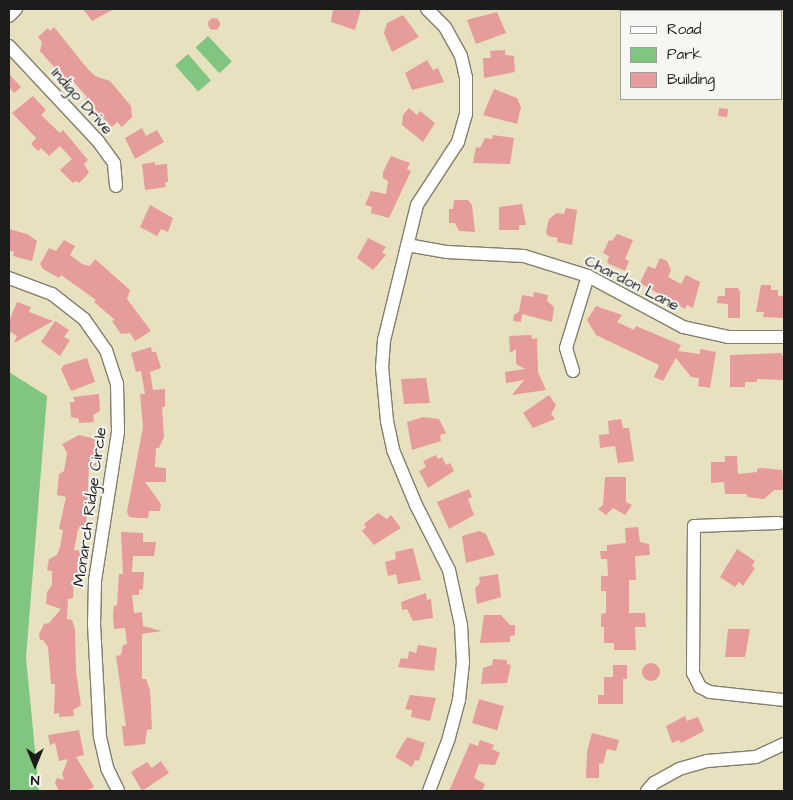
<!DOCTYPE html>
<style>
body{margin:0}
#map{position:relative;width:793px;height:800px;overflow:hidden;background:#e8e1bf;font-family:"Architects Daughter",sans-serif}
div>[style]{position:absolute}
.green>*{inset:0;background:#80c681;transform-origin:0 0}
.building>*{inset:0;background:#e59c9a;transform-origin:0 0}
.round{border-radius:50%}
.roads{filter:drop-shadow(1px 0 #827e6e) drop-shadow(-1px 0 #827e6e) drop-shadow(0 1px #827e6e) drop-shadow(0 -1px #827e6e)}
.minor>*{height:12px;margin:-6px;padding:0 6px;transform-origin:6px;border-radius:6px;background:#fff}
span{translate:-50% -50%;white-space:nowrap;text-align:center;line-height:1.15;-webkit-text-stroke:4px #f6f6f2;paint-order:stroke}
.street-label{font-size:16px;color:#1c1c1c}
.frame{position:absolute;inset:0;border:10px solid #1c1c1c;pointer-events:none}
.legend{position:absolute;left:620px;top:10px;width:162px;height:90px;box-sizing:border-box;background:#f6f6f2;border:1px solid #9f9f9c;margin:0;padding:6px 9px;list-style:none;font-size:15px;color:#1c1c1c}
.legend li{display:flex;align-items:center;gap:10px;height:25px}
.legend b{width:25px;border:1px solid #9f9f9c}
.north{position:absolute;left:10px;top:740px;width:50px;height:50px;-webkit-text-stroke:4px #f6f6f2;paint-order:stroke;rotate:180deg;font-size:14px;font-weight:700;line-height:20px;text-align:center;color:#1c1c1c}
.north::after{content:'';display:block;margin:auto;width:18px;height:22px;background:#1c1c1c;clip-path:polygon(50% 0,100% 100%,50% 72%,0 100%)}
</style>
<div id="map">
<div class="green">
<div style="left:208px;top:36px;width:35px;height:17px;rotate:47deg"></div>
<div style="left:188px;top:54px;width:35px;height:17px;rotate:49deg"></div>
<div style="clip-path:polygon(9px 372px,47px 396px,26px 658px,39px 791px,9px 791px)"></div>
</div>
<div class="building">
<div style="clip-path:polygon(83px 9px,114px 9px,92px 21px)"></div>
<div style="clip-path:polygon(333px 9px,361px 9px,355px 30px,331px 22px)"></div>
<div style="clip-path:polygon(497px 12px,506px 33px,476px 44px,467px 20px)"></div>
<div style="clip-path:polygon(403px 15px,419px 37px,392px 52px,384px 33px,387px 23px)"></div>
<div class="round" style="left:208px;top:18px;width:12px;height:12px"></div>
<div style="clip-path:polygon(54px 27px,86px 67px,95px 76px,110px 81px,131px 106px,132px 117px,122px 127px,117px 122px,112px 127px,85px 99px,87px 97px,72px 80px,68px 83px,40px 51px,42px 42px,38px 37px,48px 28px,50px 31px)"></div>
<div style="clip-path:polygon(505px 50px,505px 55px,514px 56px,515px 72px,484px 78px,483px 58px,491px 58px,490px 51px)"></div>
<div style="clip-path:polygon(427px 60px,433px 70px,438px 68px,444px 82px,412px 90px,405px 73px)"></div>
<div style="clip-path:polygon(9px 74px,21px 87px,14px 93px,9px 87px)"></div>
<div style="clip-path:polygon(494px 89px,517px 98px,521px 107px,517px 124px,483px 115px)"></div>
<div style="clip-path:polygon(33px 96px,46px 110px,41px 115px,60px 133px,63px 130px,88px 160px,84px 164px,89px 173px,79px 183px,76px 181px,73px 183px,60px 170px,72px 159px,60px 146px,49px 156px,41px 148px,38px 151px,31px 144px,36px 138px,12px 113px)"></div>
<div style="clip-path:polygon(409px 108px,417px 115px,420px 111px,435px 123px,423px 142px,402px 125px,403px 115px)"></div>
<div style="left:719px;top:108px;width:9px;height:8px;rotate:6deg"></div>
<div style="clip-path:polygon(142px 128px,146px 136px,157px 130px,164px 142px,135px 159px,125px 138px)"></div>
<div style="clip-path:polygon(493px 135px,514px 138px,510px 164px,473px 163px,476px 147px,480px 148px,485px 138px,492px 139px)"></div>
<div style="clip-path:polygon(391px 156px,410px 163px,407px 169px,411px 171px,389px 218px,371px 213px,372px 207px,365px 205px,371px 191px,386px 194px,388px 181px,383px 178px,383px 172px)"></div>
<div style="clip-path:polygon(155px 162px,155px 165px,167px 164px,168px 182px,165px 182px,166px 187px,145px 190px,142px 164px)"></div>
<div style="clip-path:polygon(454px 200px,468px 200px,472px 205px,475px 232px,459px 231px,455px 223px,449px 223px,449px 209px,453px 209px)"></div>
<div style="clip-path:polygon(522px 204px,526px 225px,519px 225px,519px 230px,499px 230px,499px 207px)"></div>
<div style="clip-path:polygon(150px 205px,173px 218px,168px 232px,161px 229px,157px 236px,140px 227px)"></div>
<div style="clip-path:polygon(566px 208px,577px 210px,572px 245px,557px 242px,558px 238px,548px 236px,546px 232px,549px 219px,557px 213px,564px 214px)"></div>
<div style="clip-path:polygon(9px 229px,27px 234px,37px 241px,32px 261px,13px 256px,14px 252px,9px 250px)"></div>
<div style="clip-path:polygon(617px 234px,633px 240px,625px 259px,629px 261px,625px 271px,607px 263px,609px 256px,603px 253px,609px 240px,612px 241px)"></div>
<div style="clip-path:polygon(368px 238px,386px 247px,382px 252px,386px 255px,373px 270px,357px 258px)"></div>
<div style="clip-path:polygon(64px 240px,75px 246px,70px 255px,82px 264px,90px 266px,95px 259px,130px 290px,127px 299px,151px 331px,135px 341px,130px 333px,121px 334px,112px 321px,115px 320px,94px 302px,96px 300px,61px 275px,59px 278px,43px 269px,40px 264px,49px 248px,56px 251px)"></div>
<div style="clip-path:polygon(660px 258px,667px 261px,671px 270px,668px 277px,681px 284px,686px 275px,700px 282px,693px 308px,687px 305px,685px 309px,640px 283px,648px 266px,655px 269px)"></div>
<div style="clip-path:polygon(761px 285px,771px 285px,771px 290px,778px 290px,778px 296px,783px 296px,783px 318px,763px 317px,764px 312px,756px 312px)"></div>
<div style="clip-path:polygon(725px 288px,738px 288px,740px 292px,740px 318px,728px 318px,728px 304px,717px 303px,718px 296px,725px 296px)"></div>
<div style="clip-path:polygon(534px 292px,548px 295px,547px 301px,554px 307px,552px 322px,522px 314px,521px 322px,513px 321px,514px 315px,519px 312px,522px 295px,533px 297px)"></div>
<div style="clip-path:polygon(17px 302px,31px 307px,29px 312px,53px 321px,14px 343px,17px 336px,9px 331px,9px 321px)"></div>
<div style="clip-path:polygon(596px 306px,622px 315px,617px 322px,634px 330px,636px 326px,681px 345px,678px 351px,700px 354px,700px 349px,716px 352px,710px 388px,698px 386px,699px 378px,691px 377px,676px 358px,663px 381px,654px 377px,659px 365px,596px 335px,587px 320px)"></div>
<div style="clip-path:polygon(55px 321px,69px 330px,64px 337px,70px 340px,60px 356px,41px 342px)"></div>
<div style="clip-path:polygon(531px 335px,532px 339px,537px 338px,538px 372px,546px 390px,512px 395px,524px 380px,506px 383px,505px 372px,525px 369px,516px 364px,516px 349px,510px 353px,509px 336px)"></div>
<div style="clip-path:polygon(151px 347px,152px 352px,156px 352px,161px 368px,150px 372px,153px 390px,165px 389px,165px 407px,162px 407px,164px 437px,159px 448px,156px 448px,155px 467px,166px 468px,166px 482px,145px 482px,161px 504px,160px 511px,149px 511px,148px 518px,138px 518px,129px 517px,127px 512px,143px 427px,140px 394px,145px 394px,141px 371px,136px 372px,131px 353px)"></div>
<div style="clip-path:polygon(781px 353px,784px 358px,784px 380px,757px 379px,757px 382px,745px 382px,745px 387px,730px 387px,730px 355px)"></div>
<div style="clip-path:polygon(87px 358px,95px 382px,71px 391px,61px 369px,64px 365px)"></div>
<div style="clip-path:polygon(426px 378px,430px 403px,404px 404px,401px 379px)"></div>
<div style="clip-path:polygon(99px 394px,100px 411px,93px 415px,94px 422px,79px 423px,79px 419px,71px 417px,70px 402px,75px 402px,73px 397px)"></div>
<div style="clip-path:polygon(549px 395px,556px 405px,551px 414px,555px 419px,533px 428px,523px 413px)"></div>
<div style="clip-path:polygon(423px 417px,439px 419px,446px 433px,440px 435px,441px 441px,412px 450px,407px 422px)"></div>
<div style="clip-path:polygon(621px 419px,623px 428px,629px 428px,634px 461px,618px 463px,615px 446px,600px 448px,599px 435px,609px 434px,608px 421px)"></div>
<div style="clip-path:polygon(79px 435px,95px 439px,94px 450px,98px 450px,96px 466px,89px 465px,86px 531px,78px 529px,74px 550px,83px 551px,84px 554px,78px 575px,74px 575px,73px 598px,68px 599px,67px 619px,72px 620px,75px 629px,76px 672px,81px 705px,73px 710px,74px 716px,59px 717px,59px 713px,54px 714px,55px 684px,51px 684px,48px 647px,43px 640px,40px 640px,39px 634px,44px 624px,49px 623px,61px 609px,46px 604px,47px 592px,52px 585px,52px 571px,47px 570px,49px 559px,57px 555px,60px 547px,63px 530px,59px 529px,66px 497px,57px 495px,59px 474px,64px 471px,67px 453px,62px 444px)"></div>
<div style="clip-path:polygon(436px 455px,438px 459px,442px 457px,446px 465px,450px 463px,454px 471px,428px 488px,419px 471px,426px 467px,423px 461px)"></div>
<div style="clip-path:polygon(725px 456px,737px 456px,738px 474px,757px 472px,757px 469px,762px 468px,782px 470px,784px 490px,774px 490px,764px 499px,747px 497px,747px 494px,725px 494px,724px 482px,711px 483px,711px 462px,725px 462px)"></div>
<div style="clip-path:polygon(605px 477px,626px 477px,626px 502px,632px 505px,625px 515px,613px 508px,606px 515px,598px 509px,603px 505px)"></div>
<div style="clip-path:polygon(469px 489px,472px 497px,468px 499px,474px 515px,449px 529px,437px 502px)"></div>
<div style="clip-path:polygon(378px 513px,387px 519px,391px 515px,401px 528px,374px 545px,362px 531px,366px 527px,364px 524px)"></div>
<div style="clip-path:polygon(638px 527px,640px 542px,649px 544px,650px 555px,635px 556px,636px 580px,629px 580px,629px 613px,645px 613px,646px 627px,635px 627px,636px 650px,614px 650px,614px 643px,604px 643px,604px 627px,601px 627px,601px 614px,606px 613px,606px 591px,601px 591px,601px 576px,608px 576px,607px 559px,601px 559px,600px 551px,607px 551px,607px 545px,626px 543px,625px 528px)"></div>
<div style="clip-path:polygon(479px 531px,486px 534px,495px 555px,466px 563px,462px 536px)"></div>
<div style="clip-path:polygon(121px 532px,143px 533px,143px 542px,156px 542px,154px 556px,133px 556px,132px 572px,144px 572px,143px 589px,139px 590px,139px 595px,132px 595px,134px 613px,142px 612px,143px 626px,162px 631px,142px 634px,142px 679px,146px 679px,150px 690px,152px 729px,147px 730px,145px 744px,128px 746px,124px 746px,122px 726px,126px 726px,116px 656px,121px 655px,123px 645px,127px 644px,125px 628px,114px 629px,113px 615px,114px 606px,117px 605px,119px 574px,123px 574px)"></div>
<div style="clip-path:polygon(413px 548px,421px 580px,398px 584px,396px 574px,388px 576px,385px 562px,396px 559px,395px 552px)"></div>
<div style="clip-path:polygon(737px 549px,755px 561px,752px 566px,755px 568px,743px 586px,739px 582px,735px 587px,720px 577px)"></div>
<div style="clip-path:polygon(498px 574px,501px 597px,477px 604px,475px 588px,480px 583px,479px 577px)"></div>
<div style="clip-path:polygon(426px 593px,427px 600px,431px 599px,433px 618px,413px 621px,407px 609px,402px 610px,401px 602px)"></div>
<div style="clip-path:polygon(484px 615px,501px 615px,510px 625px,515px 625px,515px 635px,510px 636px,510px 642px,480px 643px)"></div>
<div style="clip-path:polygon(728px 629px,750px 629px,745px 657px,725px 657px)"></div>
<div style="clip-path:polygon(418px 645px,437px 648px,434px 671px,398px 667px,401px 658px,408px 659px,409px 651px,416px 653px)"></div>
<div style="clip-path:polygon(493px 659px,507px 660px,507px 664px,511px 665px,507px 683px,481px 684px,483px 668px,492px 665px)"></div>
<div class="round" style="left:642px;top:663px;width:18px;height:18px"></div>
<div style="clip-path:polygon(613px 665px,627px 665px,627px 679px,623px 679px,623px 704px,598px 704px,598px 695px,604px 695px,604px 677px,613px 677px)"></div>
<div style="clip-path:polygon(410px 695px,436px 698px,430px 721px,411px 717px,412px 710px,405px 709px)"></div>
<div style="left:479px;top:699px;width:26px;height:25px;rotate:16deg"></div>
<div style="clip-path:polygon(685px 716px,687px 721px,698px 717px,704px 731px,681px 743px,679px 740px,672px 743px,666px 726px)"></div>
<div style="clip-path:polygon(79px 730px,84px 755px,76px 757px,94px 787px,86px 791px,59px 791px,55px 783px,57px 778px,64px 780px,62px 774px,68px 759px,59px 761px,55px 743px,50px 745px,48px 735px)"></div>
<div style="clip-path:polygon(592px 733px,619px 740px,616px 751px,607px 749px,603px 764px,599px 763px,599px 778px,586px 778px,587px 752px)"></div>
<div style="clip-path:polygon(407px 737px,425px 743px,419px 761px,415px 760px,412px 767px,395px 757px)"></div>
<div style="clip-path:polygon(480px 740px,494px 745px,492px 749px,500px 753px,495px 765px,479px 764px,474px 778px,485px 784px,482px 791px,449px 791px,470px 743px,478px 746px)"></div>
<div style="clip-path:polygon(161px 761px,169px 773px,142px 791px,131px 772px,147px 762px,152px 768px)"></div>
</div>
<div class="roads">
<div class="minor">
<div style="left:427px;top:9px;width:25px;rotate:45deg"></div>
<div style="left:445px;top:27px;width:33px;rotate:61deg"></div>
<div style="left:461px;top:56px;width:22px;rotate:77deg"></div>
<div style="left:466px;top:77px;width:37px;rotate:90deg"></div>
<div style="left:466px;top:114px;width:29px;rotate:106deg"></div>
<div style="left:458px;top:142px;width:75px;rotate:123.1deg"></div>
<div style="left:417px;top:205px;width:139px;rotate:103.7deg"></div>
<div style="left:384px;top:340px;width:27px;rotate:94deg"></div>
<div style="left:382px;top:367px;width:54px;rotate:84.7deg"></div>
<div style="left:387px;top:421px;width:30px;rotate:78deg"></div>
<div style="left:393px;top:450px;width:60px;rotate:67.3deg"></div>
<div style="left:416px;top:505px;width:73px;rotate:63.1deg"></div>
<div style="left:449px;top:570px;width:56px;rotate:77.7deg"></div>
<div style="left:461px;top:625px;width:37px;rotate:87deg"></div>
<div style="left:463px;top:662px;width:38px;rotate:96deg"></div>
<div style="left:459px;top:700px;width:39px;rotate:105deg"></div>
<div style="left:449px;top:738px;width:57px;rotate:110.7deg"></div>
<div style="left:9px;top:16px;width:10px;rotate:-45deg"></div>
<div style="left:9px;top:46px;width:130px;rotate:46.9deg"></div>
<div style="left:98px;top:141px;width:27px;rotate:54deg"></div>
<div style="left:114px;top:163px;width:23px;rotate:85deg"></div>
<div style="left:407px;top:245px;width:41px;rotate:9.9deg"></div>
<div style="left:447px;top:252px;width:77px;rotate:3deg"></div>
<div style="left:524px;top:256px;width:67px;rotate:17.4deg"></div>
<div style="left:588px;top:276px;width:108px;rotate:28.2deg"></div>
<div style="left:683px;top:327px;width:46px;rotate:12.5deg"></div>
<div style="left:728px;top:337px;width:56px"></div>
<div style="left:9px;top:278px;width:46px;rotate:20.4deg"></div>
<div style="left:52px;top:294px;width:41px;rotate:38deg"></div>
<div style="left:84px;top:319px;width:38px;rotate:55deg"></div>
<div style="left:106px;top:350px;width:35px;rotate:72deg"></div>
<div style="left:117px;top:383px;width:49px;rotate:88.8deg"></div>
<div style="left:118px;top:432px;width:151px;rotate:98.8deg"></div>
<div style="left:95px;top:581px;width:43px;rotate:91.3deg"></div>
<div style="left:94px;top:624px;width:113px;rotate:87deg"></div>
<div style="left:100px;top:737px;width:32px;rotate:77deg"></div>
<div style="left:107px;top:768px;width:25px;rotate:64deg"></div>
<div style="left:573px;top:371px;width:24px;rotate:-107deg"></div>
<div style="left:566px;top:348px;width:75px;rotate:-73deg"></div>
<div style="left:779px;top:523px;width:85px;rotate:178deg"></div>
<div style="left:694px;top:526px;width:147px;rotate:90.4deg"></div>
<div style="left:693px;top:673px;width:16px;rotate:63deg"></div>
<div style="left:700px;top:687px;width:11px;rotate:27deg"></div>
<div style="left:710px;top:692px;width:74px;rotate:6.2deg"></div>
<div style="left:647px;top:791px;width:11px;rotate:-49deg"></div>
<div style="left:654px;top:783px;width:29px;rotate:-29deg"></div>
<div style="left:679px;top:769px;width:29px;rotate:-16deg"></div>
<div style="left:707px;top:761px;width:49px;rotate:-4.7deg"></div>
<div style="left:756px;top:757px;width:31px;rotate:-25deg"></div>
</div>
</div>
<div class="street-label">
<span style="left:82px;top:101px;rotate:48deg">Indigo Drive</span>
<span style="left:632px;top:283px;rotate:27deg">Chardon Lane</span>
<span style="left:90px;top:507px;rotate:-82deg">Monarch Ridge Circle</span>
</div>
<div class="frame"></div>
<ul class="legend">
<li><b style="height:6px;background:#fff"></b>Road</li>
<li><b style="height:14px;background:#80c681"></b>Park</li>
<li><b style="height:14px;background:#e59c9a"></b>Building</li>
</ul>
<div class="north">N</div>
</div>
